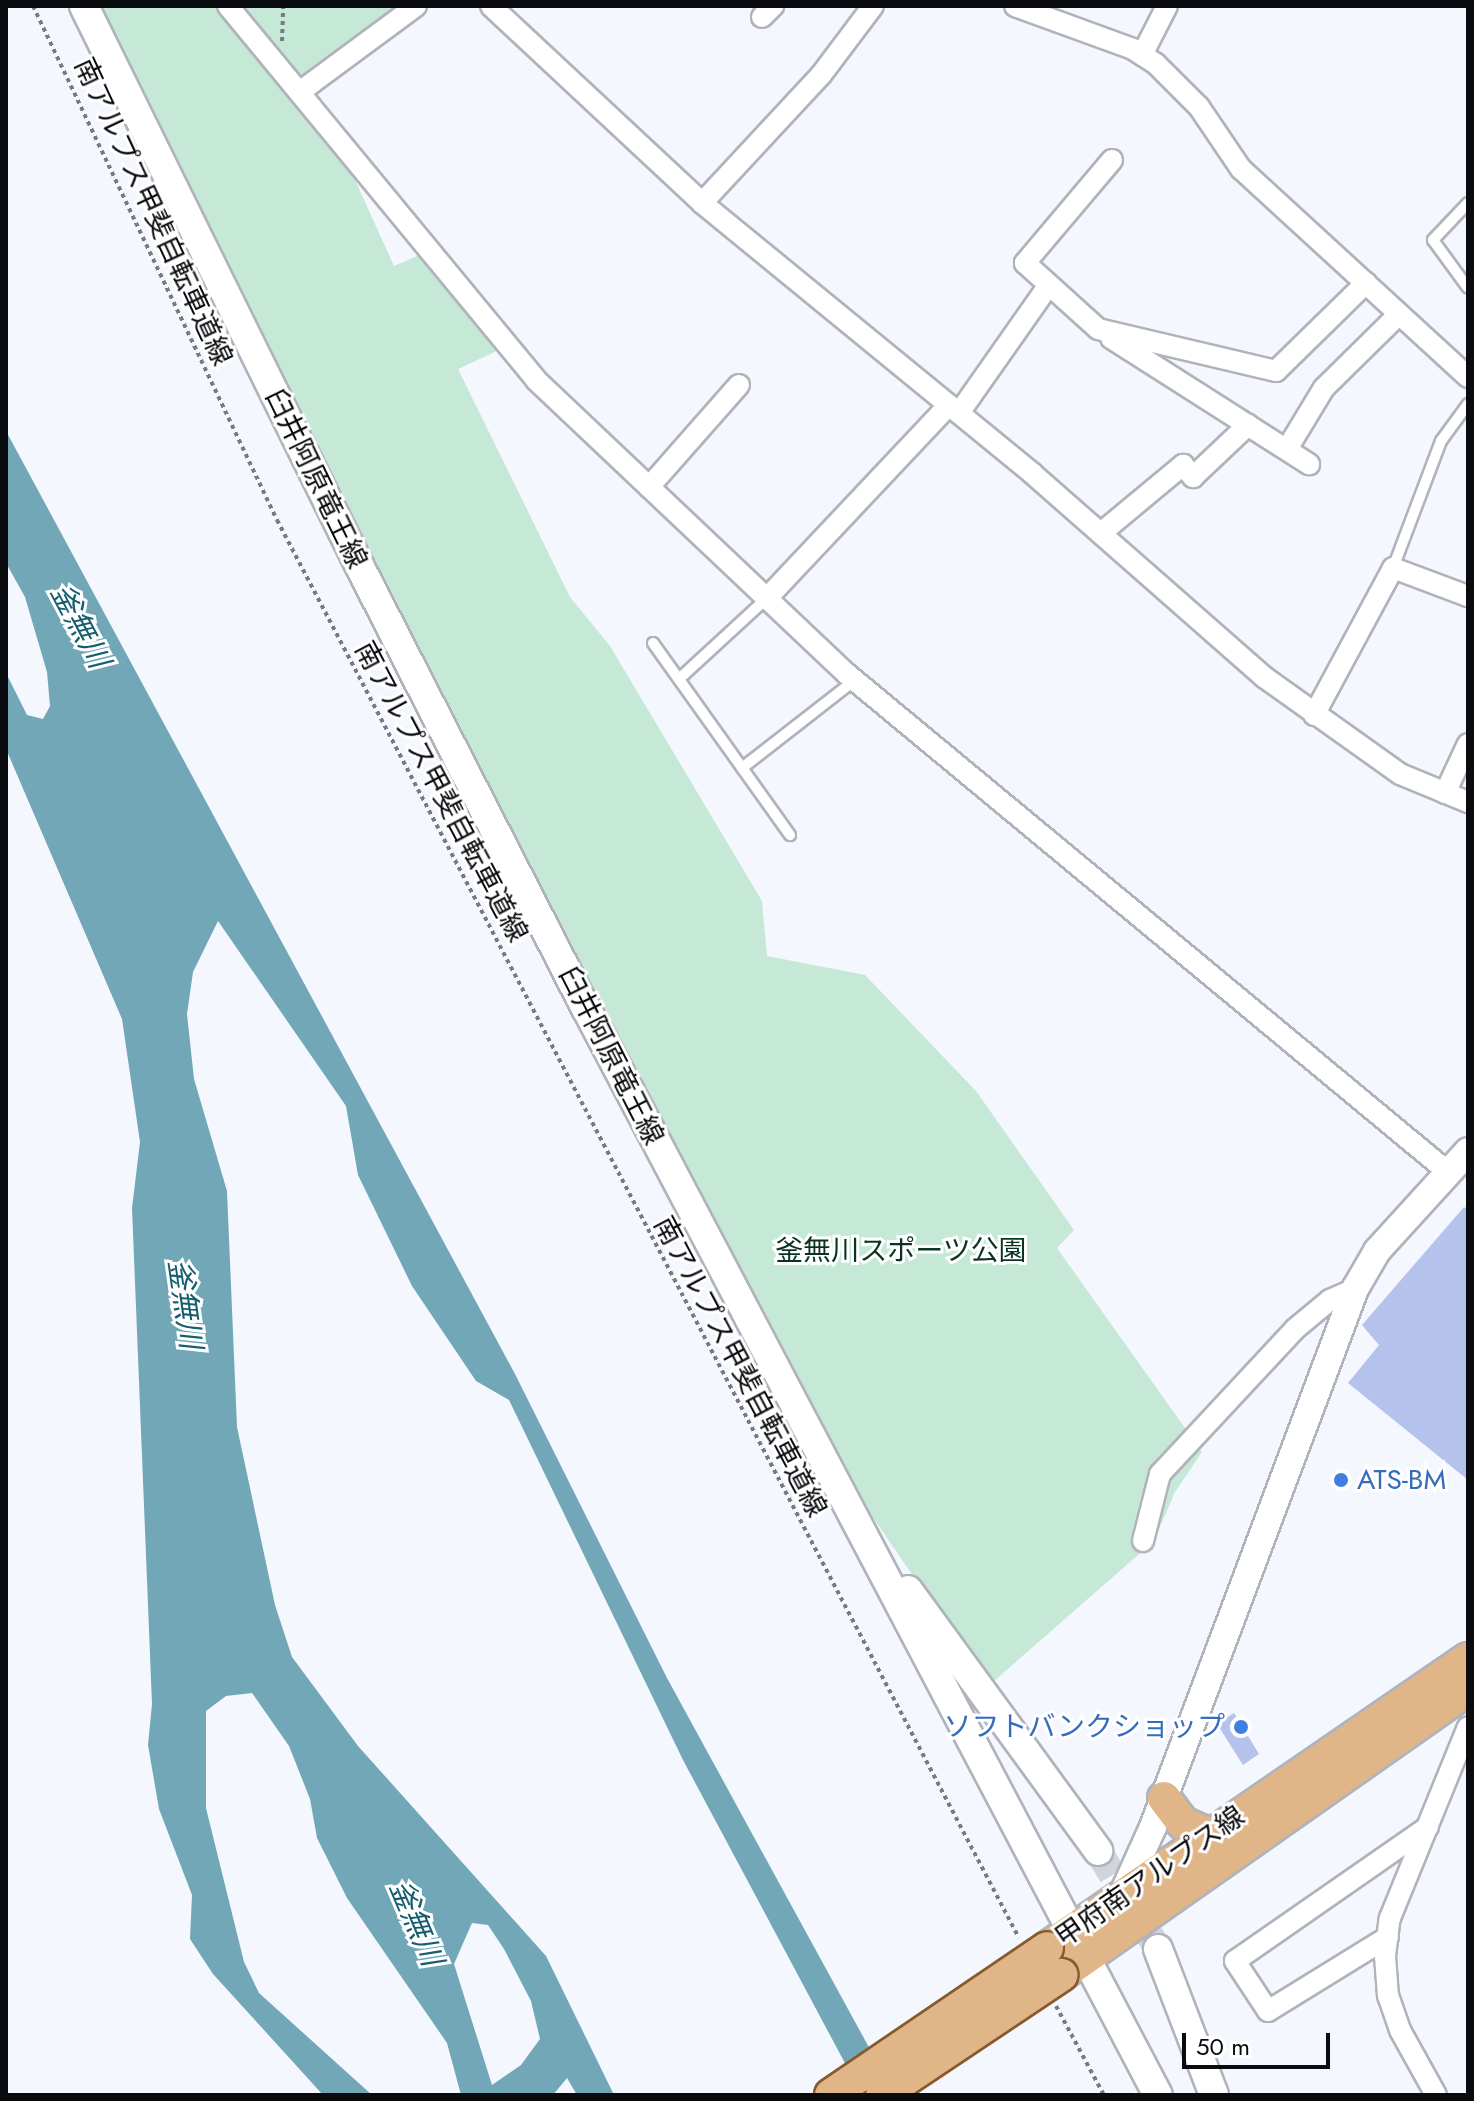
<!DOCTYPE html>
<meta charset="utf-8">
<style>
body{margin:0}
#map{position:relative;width:1474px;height:2101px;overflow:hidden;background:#f4f7fe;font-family:Jost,"Noto Sans JP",sans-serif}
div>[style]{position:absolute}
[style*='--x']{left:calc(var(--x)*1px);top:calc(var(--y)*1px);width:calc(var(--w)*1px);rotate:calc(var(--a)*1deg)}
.green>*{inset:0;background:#c6e8d7}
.water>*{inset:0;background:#71a7b6}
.building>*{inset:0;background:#b5c2eb}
.secondary-tunnel>*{height:28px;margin-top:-14px;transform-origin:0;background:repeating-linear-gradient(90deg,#d1d4da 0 28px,transparent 0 42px)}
.path>*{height:4px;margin-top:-2px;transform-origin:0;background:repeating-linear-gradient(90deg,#787a7f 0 4px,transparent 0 8px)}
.roads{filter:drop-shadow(2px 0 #b1b3bc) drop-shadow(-2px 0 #b1b3bc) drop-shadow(0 2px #b1b3bc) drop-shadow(0 -2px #b1b3bc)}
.service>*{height:10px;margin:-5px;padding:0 5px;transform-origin:5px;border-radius:5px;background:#fff}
.minor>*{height:20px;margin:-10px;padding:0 10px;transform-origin:10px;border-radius:10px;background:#fff}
.tertiary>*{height:26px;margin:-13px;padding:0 13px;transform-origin:13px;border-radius:13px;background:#fff}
.secondary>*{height:28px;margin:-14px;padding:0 14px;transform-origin:14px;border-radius:14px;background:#fff}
.primary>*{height:32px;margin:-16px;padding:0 16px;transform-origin:16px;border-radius:16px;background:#e0b689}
.bridges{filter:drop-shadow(2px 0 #875a2b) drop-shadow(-2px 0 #875a2b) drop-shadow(0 2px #875a2b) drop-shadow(0 -2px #875a2b)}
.primary-bridge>*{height:32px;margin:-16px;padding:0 16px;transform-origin:16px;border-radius:16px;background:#e0b689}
.dots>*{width:22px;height:22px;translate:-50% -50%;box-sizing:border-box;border:4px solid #fff;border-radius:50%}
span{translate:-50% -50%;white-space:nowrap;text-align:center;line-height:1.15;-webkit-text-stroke:6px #fff;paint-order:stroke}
.street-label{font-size:28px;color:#0a0b0e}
.park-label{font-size:28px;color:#0a3323}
.shop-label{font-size:28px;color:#366cbe}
.left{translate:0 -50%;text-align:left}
.right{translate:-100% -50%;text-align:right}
.water-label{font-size:30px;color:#165e6f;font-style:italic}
.frame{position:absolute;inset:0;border:8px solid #0a0b0e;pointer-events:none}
.scale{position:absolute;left:1182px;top:2033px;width:148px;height:36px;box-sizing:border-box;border:4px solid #0a0b0e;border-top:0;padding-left:10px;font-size:24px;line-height:28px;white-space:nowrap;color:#0a0b0e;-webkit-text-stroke:6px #fff;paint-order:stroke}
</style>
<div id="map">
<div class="green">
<div style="clip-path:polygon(95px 6px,395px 6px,292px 90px,342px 151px,394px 266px,422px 254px,499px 350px,458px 369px,570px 597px,610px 646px,762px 901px,767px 956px,865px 975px,976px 1091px,1074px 1230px,1057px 1248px,1202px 1452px,1175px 1492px,1154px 1541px,993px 1682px,941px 1617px,853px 1488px,612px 1034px)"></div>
</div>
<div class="water">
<div style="clip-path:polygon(evenodd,6px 431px,515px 1374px,667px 1678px,895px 2095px,862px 2095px,683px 1760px,509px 1400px,476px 1381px,412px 1286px,358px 1175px,346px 1106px,218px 921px,193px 972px,187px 1014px,194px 1079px,227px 1191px,237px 1427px,275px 1605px,292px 1657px,358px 1746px,546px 1956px,614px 2095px,577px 2095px,567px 2078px,553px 2095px,461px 2095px,447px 2043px,347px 1898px,317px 1838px,310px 1799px,289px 1746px,252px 1693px,226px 1696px,206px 1711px,206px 1808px,244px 1962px,259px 1993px,372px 2095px,323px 2095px,213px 1974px,190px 1939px,192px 1895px,159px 1809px,148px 1745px,152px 1704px,132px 1208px,140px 1142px,122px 1019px,6px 749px,6px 673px,27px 715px,43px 719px,50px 706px,47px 672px,25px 597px,6px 563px,6px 431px,472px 1923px,488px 1925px,504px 1949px,531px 2001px,540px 2039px,521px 2065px,492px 2085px,454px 1964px,472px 1923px)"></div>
</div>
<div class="building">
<div style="clip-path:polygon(1464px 1207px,1468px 1210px,1468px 1480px,1348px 1383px,1379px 1345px,1362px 1325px)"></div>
<div style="clip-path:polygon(1234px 1713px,1259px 1754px,1243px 1765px,1217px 1724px)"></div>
</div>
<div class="secondary-tunnel">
<div style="--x:1098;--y:1851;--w:115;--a:58.5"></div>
</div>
<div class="path">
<div style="--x:33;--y:6;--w:569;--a:64.61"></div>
<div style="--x:277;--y:520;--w:1600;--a:62.38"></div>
<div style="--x:282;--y:41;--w:35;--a:-88"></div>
<div style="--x:1056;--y:2006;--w:101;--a:61.7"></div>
</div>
<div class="roads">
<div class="service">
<div style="--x:1468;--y:203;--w:51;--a:133.4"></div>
<div style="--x:1433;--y:240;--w:59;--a:53.9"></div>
<div style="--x:1393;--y:568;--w:136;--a:-69.3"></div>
<div style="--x:1441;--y:441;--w:46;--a:-53.9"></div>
<div style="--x:653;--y:643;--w:236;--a:54.5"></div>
<div style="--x:679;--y:679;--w:120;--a:-42.6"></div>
<div style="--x:742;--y:768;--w:143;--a:-37.9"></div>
</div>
<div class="minor">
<div style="--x:228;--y:6;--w:484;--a:50.5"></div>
<div style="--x:536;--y:380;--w:428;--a:43.4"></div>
<div style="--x:847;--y:674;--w:781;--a:39.65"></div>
<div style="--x:491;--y:6;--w:289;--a:43"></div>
<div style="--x:702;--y:203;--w:428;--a:39.3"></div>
<div style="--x:1033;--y:474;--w:308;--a:41.3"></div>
<div style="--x:1264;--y:677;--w:167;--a:35.5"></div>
<div style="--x:1400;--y:774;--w:74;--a:22.4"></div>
<div style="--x:1015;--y:6;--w:126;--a:20"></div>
<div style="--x:1133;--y:49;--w:27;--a:33"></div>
<div style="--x:1156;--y:64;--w:61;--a:45"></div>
<div style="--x:1199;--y:107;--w:75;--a:55.9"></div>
<div style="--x:1241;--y:169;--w:308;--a:42.5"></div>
<div style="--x:762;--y:17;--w:16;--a:-45"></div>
<div style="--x:1142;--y:55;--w:55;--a:-63"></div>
<div style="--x:301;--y:91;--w:143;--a:-36.5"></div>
<div style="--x:1112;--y:160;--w:135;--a:130.2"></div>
<div style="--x:1025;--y:263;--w:98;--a:42.1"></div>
<div style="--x:1098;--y:329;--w:183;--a:13.3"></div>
<div style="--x:1276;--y:371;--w:126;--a:-44.4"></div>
<div style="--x:702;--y:203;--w:175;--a:-47.1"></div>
<div style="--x:821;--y:75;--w:86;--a:-53"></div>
<div style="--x:1111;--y:338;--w:235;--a:32.5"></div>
<div style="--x:959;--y:413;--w:156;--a:-54.9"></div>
<div style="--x:1287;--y:449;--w:71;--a:-58.8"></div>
<div style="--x:1324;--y:388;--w:105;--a:-44.6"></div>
<div style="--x:649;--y:487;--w:136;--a:-48.6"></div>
<div style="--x:1101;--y:533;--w:107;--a:-39.7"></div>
<div style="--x:1183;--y:465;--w:16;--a:50"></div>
<div style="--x:1193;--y:477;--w:76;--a:-43.4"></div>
<div style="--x:767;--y:598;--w:265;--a:-46.7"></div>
<div style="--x:1314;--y:715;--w:167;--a:-61.7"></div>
<div style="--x:1393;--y:568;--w:80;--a:20.5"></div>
<div style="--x:1445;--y:793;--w:54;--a:-64.9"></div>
<div style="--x:1143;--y:1541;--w:69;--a:-75.8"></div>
<div style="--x:1160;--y:1474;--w:198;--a:-47"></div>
<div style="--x:1295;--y:1329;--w:45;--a:-39.6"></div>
<div style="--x:1330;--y:1300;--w:27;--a:-24"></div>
<div style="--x:1388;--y:1937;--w:141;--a:148.3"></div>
<div style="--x:1268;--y:2011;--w:60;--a:-123.4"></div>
<div style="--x:1235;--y:1961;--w:235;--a:-34.8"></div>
<div style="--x:1436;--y:2095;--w:74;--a:-119"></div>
<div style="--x:1400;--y:2030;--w:36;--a:-109"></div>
<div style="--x:1388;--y:1996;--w:40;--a:-94.3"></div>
<div style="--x:1385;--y:1956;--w:38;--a:-83"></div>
<div style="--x:1390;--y:1918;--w:206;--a:-67.8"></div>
</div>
<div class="tertiary">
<div style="--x:1120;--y:1900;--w:80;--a:-65.7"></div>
<div style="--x:1153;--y:1827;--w:575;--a:-69.42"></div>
<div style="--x:1355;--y:1289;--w:44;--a:-59.9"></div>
<div style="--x:1377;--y:1251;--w:135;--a:-47.7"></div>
</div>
<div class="secondary">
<div style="--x:84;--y:6;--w:625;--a:63.8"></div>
<div style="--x:360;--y:567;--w:496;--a:62.9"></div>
<div style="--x:586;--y:1008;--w:1228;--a:62.25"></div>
<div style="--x:908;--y:1590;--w:323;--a:53.9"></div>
<div style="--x:1158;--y:1949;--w:156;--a:69"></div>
</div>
<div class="primary">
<div style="--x:1164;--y:1798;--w:31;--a:53"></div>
<div style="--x:1183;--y:1823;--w:30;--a:24"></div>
<div style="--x:1047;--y:1948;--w:511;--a:-34.47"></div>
<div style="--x:1061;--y:1975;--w:497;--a:-35.1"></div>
</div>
</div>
<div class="bridges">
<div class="primary-bridge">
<div style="--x:831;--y:2095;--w:261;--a:-34.2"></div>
<div style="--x:882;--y:2095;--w:216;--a:-33.8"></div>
</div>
</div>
<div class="dots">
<div style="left:1341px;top:1480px;background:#3f7fe0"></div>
<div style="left:1241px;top:1727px;background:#3f7fe0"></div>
</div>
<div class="street-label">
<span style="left:153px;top:212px;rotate:65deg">南アルプス甲斐自転車道線</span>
<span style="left:316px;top:479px;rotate:64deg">臼井阿原竜王線</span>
<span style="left:441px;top:792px;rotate:62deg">南アルプス甲斐自転車道線</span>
<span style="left:611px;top:1056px;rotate:63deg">臼井阿原竜王線</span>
<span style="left:740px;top:1367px;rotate:62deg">南アルプス甲斐自転車道線</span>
<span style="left:1150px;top:1877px;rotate:-35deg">甲府南アルプス線</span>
</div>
<div class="park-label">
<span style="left:901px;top:1251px">釜無川スポーツ公園</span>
</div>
<div class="shop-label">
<span class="left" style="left:1357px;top:1480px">ATS-BM</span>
<span class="right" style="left:1225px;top:1727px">ソフトバンクショップ</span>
</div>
<div class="water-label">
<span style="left:80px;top:626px;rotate:62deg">釜無川</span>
<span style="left:185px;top:1304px;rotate:82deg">釜無川</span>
<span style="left:416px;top:1923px;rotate:67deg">釜無川</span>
</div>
<div class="frame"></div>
<div class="scale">50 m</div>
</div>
